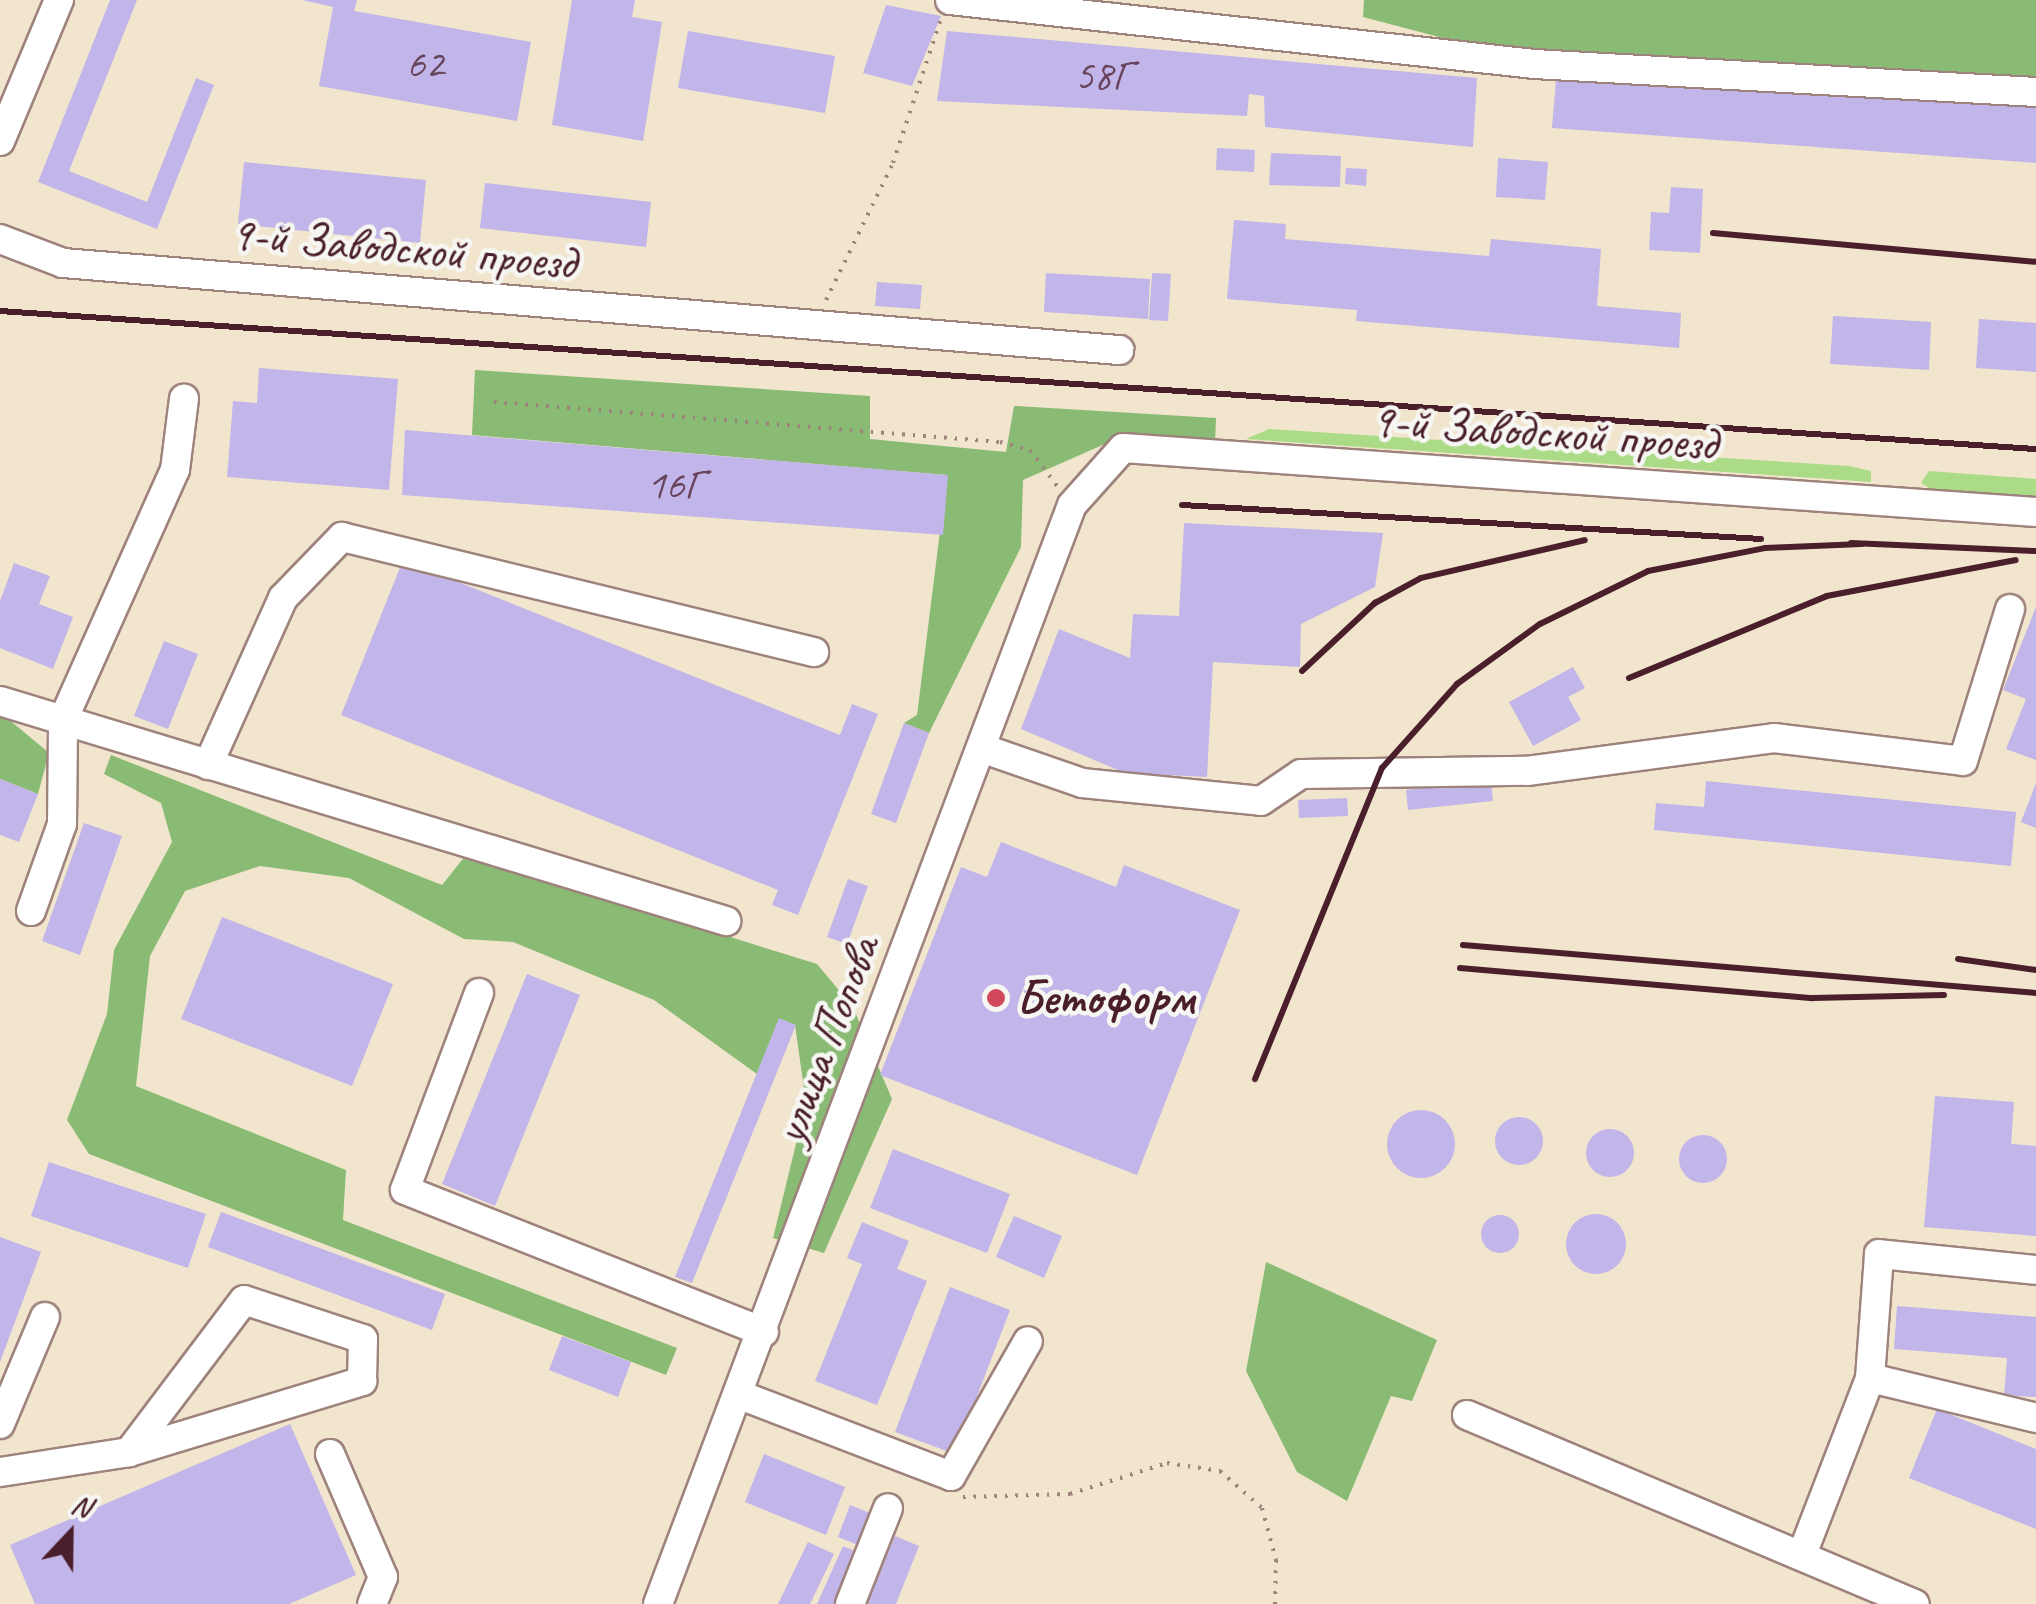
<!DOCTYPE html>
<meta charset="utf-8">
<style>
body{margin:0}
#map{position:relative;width:2036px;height:1604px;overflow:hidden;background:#f2e5ce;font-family:Caveat,sans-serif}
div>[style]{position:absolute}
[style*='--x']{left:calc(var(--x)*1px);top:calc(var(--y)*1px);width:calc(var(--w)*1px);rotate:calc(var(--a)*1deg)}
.green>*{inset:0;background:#acdb88}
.forest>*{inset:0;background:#89bb74}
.building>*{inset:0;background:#c1b5e9}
.round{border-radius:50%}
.path>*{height:4px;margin-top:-2px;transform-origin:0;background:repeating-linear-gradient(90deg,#9e827c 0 2.5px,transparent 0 10.5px)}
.roads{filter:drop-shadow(2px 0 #9e827c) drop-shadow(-2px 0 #9e827c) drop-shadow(0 2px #9e827c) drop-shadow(0 -2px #9e827c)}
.minor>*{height:28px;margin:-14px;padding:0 14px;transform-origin:14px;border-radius:14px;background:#fff}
.rail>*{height:6px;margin:-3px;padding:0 3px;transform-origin:3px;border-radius:3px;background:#4a1f2b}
.dots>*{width:28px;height:28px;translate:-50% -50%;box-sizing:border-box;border:5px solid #f6f6f2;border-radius:50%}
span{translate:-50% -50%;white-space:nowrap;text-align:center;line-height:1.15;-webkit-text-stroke:9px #f6f6f2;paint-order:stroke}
.number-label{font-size:42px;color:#68445a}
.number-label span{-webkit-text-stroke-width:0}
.street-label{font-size:48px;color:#4a1f2b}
.poi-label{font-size:48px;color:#4a1f2b;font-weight:700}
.left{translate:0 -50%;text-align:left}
.north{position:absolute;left:20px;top:1484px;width:100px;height:100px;-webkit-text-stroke:8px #f6f6f2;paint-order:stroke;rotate:22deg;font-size:28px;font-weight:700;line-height:40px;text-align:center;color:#4a1f2b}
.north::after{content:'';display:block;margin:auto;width:35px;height:45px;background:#4a1f2b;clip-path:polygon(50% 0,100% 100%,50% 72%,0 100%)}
</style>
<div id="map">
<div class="green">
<div style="clip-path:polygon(1269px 429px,1849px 466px,1871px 471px,1871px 482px,1246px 439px)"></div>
<div style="clip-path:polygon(1929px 471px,2036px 479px,2036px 496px,1931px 489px,1921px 483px)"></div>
</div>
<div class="forest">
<div style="clip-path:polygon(1364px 0,2036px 0,2036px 100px,1557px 68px,1363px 17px)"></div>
<div style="clip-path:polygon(475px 370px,870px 396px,870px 439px,1006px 452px,1014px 406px,1216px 418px,1215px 445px,1123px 436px,1023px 480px,1021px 547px,929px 733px,904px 723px,917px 715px,947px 475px,472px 435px)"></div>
<div style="clip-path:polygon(0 712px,49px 753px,38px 794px,0 779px)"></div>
<div style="clip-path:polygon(111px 755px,442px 885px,466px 855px,817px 964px,853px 1007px,892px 1099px,824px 1253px,773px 1238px,806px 1103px,795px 1025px,779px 1019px,757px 1074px,654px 1000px,513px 942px,464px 939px,349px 878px,260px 866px,185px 891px,150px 956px,136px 1086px,346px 1170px,343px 1220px,677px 1348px,666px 1375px,89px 1154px,67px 1120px,107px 1014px,114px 950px,172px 842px,161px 803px,104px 774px)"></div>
<div style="clip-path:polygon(1266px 1262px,1437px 1340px,1412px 1401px,1391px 1396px,1347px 1501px,1297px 1472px,1246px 1371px)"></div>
</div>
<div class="building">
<div style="clip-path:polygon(110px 0,137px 0,69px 171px,147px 202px,196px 78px,214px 85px,157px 229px,38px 182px)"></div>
<div style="clip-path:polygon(302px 0,357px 0,354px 11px,531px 42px,517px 121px,319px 86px,333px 7px)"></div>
<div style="clip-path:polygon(572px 0,635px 0,632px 17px,662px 22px,643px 141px,552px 125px)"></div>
<div style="clip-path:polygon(886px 5px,941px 16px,912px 86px,863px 73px)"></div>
<div style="clip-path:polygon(688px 31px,835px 56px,825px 113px,678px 88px)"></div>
<div style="clip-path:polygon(947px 31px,1477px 78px,1473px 147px,1265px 127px,1264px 96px,1249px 94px,1247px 116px,937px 101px)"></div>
<div style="clip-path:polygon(1557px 68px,2036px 102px,2036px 163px,1552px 128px)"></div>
<div style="clip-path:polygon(1217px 148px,1255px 150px,1254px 172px,1216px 170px)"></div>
<div style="clip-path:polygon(1271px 153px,1341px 156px,1340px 187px,1269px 185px)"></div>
<div style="clip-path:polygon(1498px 158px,1548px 162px,1545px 200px,1496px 197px)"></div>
<div style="clip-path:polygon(244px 162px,426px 180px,420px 243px,238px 224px)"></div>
<div style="clip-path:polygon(1346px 168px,1367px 169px,1366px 186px,1345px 184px)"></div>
<div style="clip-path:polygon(485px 183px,651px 202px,646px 247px,480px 228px)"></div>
<div style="clip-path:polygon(1671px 187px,1703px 189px,1700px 253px,1649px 250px,1651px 212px,1669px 213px)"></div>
<div style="clip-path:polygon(1234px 220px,1286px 224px,1285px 239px,1489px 256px,1491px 239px,1601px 249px,1597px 306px,1681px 313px,1679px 348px,1356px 321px,1357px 310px,1227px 299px)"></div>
<div style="clip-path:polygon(1046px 273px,1150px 279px,1148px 319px,1044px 312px)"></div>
<div style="clip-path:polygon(1152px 273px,1171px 274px,1168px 321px,1149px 320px)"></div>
<div style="clip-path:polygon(877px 282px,922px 285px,920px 309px,875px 306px)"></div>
<div style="clip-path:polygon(1833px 316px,1931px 322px,1929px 370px,1830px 364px)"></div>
<div style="clip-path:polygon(1979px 319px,2036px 323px,2036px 372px,1976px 368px)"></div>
<div style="clip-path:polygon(259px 368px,398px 379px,389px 490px,227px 477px,233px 401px,257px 403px)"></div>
<div style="clip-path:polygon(405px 430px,948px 475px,943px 535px,402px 495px)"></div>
<div style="clip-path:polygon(1184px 523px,1383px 533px,1375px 587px,1301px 624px,1300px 667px,1213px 662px,1207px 777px,1125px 773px,1021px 729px,1059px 629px,1130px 658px,1133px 614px,1179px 616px)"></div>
<div style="clip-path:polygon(403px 560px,840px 735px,852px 704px,878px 714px,798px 915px,772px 905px,778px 890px,341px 715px)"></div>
<div style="clip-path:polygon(14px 563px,50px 576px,39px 604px,73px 617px,53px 669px,0 648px,0 601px)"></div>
<div style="clip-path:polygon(2036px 607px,2036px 760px,2006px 749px,2026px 699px,2003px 690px)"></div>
<div style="clip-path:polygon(164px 641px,198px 654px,168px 729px,134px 716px)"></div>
<div style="clip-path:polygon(1573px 667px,1585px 688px,1568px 697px,1581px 720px,1533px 746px,1509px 702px)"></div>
<div style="clip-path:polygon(904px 723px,929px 733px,896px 823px,871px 814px)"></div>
<div style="clip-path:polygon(0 779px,38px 794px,19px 842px,0 835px)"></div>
<div style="clip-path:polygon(1491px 780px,1493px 801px,1408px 810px,1406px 790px)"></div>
<div style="clip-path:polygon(1706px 781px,2016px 812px,2011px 866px,1654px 830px,1656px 803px,1704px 807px)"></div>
<div style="clip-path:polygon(2036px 783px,2036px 828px,2021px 822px)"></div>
<div style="clip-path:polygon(1347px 798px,1348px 816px,1299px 818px,1298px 800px)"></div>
<div style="clip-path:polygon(84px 823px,122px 836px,80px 955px,42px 941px)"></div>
<div style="clip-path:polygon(1001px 842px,1116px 887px,1124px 865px,1240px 910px,1137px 1175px,880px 1075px,961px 867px,987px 877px)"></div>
<div style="clip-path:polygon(848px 879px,868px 886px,847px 944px,827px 937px)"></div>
<div style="clip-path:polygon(222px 917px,393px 984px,352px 1086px,181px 1019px)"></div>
<div style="clip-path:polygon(527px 974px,580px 995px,495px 1206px,442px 1184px)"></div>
<div style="clip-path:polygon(779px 1018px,796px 1025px,692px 1283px,675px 1277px)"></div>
<div style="clip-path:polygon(1935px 1096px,2014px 1102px,2011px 1144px,2036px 1146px,2036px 1236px,1924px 1227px)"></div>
<div class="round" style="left:1387px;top:1110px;width:68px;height:68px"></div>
<div class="round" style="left:1495px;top:1117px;width:48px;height:48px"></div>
<div class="round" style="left:1586px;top:1129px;width:48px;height:48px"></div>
<div class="round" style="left:1679px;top:1135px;width:48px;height:48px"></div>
<div style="clip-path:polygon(893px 1149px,1010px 1194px,987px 1253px,870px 1208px)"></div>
<div style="clip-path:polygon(49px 1162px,206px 1214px,188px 1268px,31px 1216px)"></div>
<div style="clip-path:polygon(221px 1212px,445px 1294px,432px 1330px,208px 1247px)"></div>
<div class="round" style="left:1566px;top:1214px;width:60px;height:60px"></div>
<div class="round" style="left:1481px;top:1215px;width:38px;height:38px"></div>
<div style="clip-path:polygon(1014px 1216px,1062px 1236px,1044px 1278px,996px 1257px)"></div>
<div style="clip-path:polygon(862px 1222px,909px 1241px,897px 1269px,927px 1281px,877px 1405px,815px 1381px,862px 1264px,847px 1258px)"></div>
<div style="clip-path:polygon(0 1237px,41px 1252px,0 1362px)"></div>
<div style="clip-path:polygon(950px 1287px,1010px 1310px,955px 1454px,895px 1432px)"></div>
<div style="clip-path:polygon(1897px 1306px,2036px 1317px,2036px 1397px,2004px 1395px,2007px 1358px,1894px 1349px)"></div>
<div style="clip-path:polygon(562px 1336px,631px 1362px,618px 1397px,549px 1370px)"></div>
<div style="clip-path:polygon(1937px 1409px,2036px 1449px,2036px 1529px,1909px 1478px)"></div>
<div style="clip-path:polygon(290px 1424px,356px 1575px,289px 1604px,35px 1604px,10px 1545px)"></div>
<div style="clip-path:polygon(764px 1454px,845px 1487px,826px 1535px,745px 1502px)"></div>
<div style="clip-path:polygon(850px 1505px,875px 1515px,863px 1547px,838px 1537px)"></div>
<div style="clip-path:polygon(895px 1536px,919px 1546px,896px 1604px,867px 1604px)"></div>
<div style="clip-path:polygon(808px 1542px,834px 1554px,810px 1604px,778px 1604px)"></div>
<div style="clip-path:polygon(843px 1546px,860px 1553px,838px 1604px,817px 1604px)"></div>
</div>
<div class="path">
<div style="--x:826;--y:300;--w:153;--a:-63.9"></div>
<div style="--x:893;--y:163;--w:152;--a:-71.6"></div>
<div style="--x:494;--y:402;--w:508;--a:4.52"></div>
<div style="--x:1000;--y:442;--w:31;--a:15"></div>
<div style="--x:1030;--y:450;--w:46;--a:52.9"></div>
<div style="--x:963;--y:1497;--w:107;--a:-1.6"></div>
<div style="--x:1070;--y:1494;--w:102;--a:-17.7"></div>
<div style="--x:1167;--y:1463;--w:54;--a:8.6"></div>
<div style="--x:1220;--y:1471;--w:56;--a:41.4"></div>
<div style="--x:1262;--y:1508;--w:54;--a:74.9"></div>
<div style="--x:1276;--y:1560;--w:44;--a:91.3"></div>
</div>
<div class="roads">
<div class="minor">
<div style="--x:950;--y:0;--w:587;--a:6.25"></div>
<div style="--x:1534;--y:64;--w:503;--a:3.19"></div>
<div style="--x:0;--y:141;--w:153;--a:-67.3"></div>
<div style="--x:0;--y:239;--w:67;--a:20.9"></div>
<div style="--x:63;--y:263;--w:1060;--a:4.71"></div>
<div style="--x:0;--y:701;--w:759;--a:16.86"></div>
<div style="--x:984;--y:749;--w:104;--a:19.1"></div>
<div style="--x:1082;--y:783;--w:180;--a:5.7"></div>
<div style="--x:1261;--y:801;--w:48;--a:-34"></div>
<div style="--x:1301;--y:774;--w:226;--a:-0.8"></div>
<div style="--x:1527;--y:771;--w:249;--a:-7.6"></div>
<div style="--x:1774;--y:738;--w:190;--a:6.9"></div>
<div style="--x:1963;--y:761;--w:159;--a:-72.8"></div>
<div style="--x:208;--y:765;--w:183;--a:-65.8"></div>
<div style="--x:283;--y:598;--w:85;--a:-46"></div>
<div style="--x:342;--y:537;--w:486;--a:13.7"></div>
<div style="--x:31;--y:911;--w:92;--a:-70.4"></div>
<div style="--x:62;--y:824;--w:104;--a:-89.4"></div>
<div style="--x:63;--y:720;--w:274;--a:-65.9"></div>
<div style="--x:175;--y:470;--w:72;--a:-82.8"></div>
<div style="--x:479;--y:993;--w:210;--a:110.6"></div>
<div style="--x:405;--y:1190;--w:386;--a:21.6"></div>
<div style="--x:1870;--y:1378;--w:171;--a:13.5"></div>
<div style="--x:740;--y:1395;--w:226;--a:21"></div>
<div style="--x:951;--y:1476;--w:155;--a:-60.3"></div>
<div style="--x:1467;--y:1415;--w:486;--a:22.9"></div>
<div style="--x:0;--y:1424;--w:116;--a:-67.2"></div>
<div style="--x:330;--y:1454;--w:134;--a:66.7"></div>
<div style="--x:383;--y:1577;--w:29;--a:112"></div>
<div style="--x:0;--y:1472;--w:131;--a:-8.8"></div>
<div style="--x:129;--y:1452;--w:244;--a:-16.9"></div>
<div style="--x:362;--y:1381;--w:42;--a:-88.6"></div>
<div style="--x:363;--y:1339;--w:125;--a:-161.9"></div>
<div style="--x:244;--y:1300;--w:191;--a:127.1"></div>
<div style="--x:1803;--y:1552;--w:186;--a:-68.9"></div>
<div style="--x:1870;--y:1378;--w:124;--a:-85.8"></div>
<div style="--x:1879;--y:1254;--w:158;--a:5.8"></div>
<div style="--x:658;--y:1604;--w:1174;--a:-69.36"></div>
<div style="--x:1072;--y:505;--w:76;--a:-48.2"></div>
<div style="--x:1123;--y:448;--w:915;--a:4.01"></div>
<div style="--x:850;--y:1604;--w:103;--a:-68.4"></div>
</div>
</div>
<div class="rail">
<div style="--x:1713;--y:233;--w:324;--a:5.1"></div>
<div style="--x:0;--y:311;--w:2041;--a:3.88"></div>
<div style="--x:1182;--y:505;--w:580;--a:3.36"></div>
<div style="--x:1851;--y:543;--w:185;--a:2.5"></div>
<div style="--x:1302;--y:671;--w:100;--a:-43"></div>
<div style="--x:1375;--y:603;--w:52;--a:-28.5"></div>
<div style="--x:1421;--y:578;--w:168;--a:-13"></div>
<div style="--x:1629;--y:678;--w:214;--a:-22.5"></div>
<div style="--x:1827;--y:596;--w:192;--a:-10.8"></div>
<div style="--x:1463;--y:945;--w:575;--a:4.79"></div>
<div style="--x:1958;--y:959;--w:79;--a:8"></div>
<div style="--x:1460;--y:968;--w:354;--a:4.9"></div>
<div style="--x:1813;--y:998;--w:131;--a:-1.3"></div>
<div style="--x:1255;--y:1079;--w:336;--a:-67.8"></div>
<div style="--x:1382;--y:768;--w:113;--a:-48.2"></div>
<div style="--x:1457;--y:684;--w:102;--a:-35.9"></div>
<div style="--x:1540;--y:624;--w:120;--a:-26.1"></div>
<div style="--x:1648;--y:571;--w:119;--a:-11.1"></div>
<div style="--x:1765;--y:548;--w:97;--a:-2.4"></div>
</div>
<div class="dots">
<div style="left:996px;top:998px;background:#d1495b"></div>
</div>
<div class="number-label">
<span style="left:425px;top:64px">62</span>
<span style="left:1103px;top:76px">58Г</span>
<span style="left:675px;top:485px">16Г</span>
</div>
<div class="street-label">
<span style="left:403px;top:248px;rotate:5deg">9-й Заводской проезд</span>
<span style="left:1544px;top:432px;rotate:4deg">9-й Заводской проезд</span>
<span style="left:826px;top:1040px;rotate:-69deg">улица Попова</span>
</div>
<div class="poi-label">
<span class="left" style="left:1016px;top:998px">Бетоформ</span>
</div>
<div class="north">N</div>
</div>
